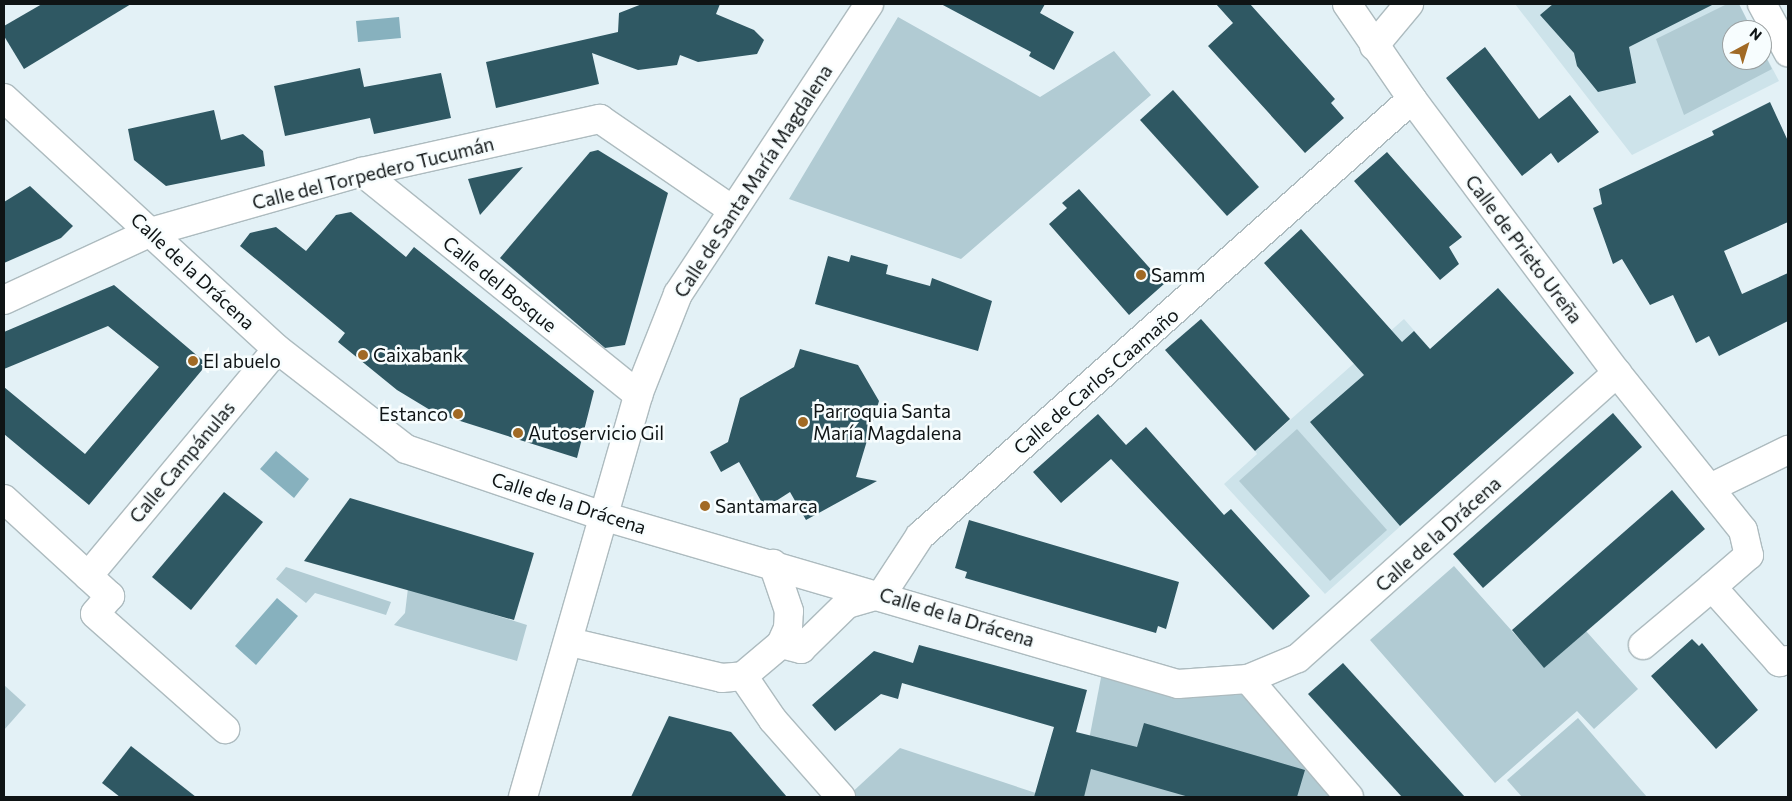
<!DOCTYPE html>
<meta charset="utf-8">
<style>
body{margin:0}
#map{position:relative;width:1792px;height:801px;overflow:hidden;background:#e3f1f6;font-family:Commissioner,sans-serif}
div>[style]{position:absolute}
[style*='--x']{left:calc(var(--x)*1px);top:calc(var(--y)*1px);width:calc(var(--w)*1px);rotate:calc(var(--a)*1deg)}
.built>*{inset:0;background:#cde3ea}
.green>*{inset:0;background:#b1cbd3}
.forest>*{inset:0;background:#87b1be}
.building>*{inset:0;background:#2f5863}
.roads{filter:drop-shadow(1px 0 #adbbbf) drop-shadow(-1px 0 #adbbbf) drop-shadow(0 1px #adbbbf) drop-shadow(0 -1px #adbbbf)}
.street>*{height:28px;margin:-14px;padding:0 14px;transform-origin:14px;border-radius:14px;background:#fff}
.dots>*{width:14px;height:14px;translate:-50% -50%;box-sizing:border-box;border:2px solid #f7fdfe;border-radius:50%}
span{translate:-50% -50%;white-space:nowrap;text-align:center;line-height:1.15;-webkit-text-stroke:5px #f7fdfe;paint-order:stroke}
.street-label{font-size:19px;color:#0f1415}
.poi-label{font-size:19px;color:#0f1415}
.left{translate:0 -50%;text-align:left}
.right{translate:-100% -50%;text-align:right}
.frame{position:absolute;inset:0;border:5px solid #0f1415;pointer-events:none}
.north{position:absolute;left:1722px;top:20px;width:50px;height:50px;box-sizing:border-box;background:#f7fdfe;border:1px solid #9aa0a1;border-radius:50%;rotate:39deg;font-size:14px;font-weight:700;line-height:20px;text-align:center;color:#0f1415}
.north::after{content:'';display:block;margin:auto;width:18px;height:22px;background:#a16a25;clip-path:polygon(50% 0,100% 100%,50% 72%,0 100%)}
</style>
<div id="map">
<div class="built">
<div style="clip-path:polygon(1515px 4px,1739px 4px,1752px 30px,1732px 30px,1732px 60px,1762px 60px,1762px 49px,1779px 81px,1632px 155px)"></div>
<div style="clip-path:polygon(1404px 319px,1504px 433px,1325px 594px,1224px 484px,1257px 454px,1255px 451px)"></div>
</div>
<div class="green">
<div style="clip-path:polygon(1727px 4px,1739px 4px,1752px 30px,1732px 30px,1732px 60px,1762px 60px,1762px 49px,1772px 69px,1684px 115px,1656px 39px)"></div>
<div style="clip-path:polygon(898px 17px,1040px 97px,1114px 51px,1151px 95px,961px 259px,789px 199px)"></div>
<div style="clip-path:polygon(1297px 429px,1387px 530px,1330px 581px,1239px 481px)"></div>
<div style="clip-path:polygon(1454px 566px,1544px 667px,1586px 631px,1638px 689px,1594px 729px,1577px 711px,1495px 783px,1370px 640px)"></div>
<div style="clip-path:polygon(286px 567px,391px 602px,386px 615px,315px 593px,306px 603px,276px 579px)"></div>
<div style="clip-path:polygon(408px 588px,527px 625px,517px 661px,394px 625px,405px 613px)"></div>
<div style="clip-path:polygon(1104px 662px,1248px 679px,1350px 797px,1078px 797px)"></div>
<div style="clip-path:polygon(4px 685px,26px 705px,4px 730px)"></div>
<div style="clip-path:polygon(1578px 718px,1647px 797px,1522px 797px,1507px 780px)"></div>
<div style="clip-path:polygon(900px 748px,1048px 797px,847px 797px)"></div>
</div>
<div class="forest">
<div style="clip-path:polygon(399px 17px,401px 38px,358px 42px,356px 21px)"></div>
<div style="clip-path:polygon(276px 451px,309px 479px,294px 498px,260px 469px)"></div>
<div style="clip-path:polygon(277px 598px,298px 616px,256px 665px,235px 646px)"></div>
</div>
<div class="building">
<div style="clip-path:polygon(42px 4px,131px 4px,24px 69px,4px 36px,4px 26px)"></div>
<div style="clip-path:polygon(642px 4px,720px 4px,716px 14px,754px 30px,764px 40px,757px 54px,698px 62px,680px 55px,677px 65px,638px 70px,592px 53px,599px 84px,496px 108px,486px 62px,618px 32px,619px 13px)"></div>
<div style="clip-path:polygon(941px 4px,1045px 4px,1040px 13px,1074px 32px,1054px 70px,1029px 56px,1031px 52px)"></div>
<div style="clip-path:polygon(1216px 4px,1250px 4px,1335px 99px,1331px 103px,1344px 118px,1305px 153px,1208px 46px,1233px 23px)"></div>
<div style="clip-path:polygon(1553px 4px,1714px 4px,1629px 47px,1636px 83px,1598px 92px,1577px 66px,1574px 53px,1540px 15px)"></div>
<div style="clip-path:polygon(1485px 47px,1539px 119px,1570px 95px,1599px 132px,1558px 163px,1551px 153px,1522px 176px,1446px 78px)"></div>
<div style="clip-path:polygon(360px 68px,364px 87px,441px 73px,451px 118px,374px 134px,370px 118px,285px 136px,274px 86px)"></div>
<div style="clip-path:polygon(1173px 90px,1259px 187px,1227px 216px,1140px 120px)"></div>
<div style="clip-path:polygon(1770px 102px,1788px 141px,1788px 222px,1724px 251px,1742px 294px,1788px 273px,1788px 321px,1719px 356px,1709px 336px,1696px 343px,1673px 295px,1650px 305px,1622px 259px,1613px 264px,1593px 208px,1602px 204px,1599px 189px,1714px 135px,1712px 131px)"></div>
<div style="clip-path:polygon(214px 110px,221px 140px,243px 134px,263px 151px,265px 166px,166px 186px,134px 160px,128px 129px)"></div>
<div style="clip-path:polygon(598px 150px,668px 193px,625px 345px,605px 348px,500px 258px,590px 152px)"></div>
<div style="clip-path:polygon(1387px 152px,1462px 237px,1449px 247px,1459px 264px,1440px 280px,1354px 181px)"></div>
<div style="clip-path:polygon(523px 167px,480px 215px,468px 179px)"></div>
<div style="clip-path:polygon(30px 186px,73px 226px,61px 238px,4px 263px,4px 202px)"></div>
<div style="clip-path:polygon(1079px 189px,1164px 284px,1129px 315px,1049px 224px,1067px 208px,1062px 203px)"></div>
<div style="clip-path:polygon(351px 212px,406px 257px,414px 247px,594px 391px,577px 458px,435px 413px,397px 390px,338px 342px,345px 333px,240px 246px,250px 233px,276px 227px,306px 251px,336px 215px)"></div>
<div style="clip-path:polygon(1301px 229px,1402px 342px,1414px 331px,1430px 349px,1498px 288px,1574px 373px,1400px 526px,1310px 422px,1364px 375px,1264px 263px)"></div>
<div style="clip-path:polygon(851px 255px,888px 265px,886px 274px,930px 286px,932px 278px,992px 301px,978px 351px,815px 304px,828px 256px,849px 262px)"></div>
<div style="clip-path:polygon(114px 285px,207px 364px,89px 505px,4px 434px,4px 387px,85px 454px,159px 367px,108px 326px,4px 369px,4px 332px)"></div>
<div style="clip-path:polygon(1201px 319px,1290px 419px,1255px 451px,1165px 350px)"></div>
<div style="clip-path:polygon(800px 349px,858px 365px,879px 401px,856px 477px,877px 481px,806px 520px,790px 492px,765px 508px,739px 462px,721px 472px,710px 452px,728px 442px,740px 398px,794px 367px)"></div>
<div style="clip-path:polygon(1613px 413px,1642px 447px,1483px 588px,1453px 554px)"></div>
<div style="clip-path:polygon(1098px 414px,1126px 445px,1146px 427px,1224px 515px,1231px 509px,1310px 596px,1273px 630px,1111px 459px,1061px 503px,1033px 472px)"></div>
<div style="clip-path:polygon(1672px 490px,1705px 529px,1544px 668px,1512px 630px)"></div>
<div style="clip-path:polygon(224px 492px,263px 522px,191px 610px,152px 577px)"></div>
<div style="clip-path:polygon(350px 498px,534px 553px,514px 620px,304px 561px)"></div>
<div style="clip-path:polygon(969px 520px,1179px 582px,1166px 629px,1158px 626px,1156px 633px,965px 578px,967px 572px,955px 568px)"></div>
<div style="clip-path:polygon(1692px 639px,1699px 646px,1702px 643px,1758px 710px,1716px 749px,1651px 676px)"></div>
<div style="clip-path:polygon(919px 645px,1087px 690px,1076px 732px,1137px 747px,1144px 723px,1305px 770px,1297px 797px,1189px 797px,1091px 769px,1084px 797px,1034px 797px,1054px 727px,902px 683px,898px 699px,881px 694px,835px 731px,812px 705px,874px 651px,913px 663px)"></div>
<div style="clip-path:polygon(1343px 663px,1465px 797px,1402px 797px,1308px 694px)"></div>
<div style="clip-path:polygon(669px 716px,731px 732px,787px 797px,631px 797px)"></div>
<div style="clip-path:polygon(131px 746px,196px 797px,120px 797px,102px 783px)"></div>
</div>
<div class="roads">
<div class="street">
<div style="--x:1347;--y:4;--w:115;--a:55.6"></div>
<div style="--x:1412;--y:99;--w:342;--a:53.2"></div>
<div style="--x:1617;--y:373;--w:201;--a:51.3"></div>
<div style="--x:1743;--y:530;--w:26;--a:77"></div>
<div style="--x:1749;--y:555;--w:49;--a:139.1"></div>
<div style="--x:1712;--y:587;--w:101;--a:48.2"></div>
<div style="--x:1779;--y:662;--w:9;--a:-13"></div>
<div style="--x:1762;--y:4;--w:55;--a:61.6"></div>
<div style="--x:1374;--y:46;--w:55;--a:-50.2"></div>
<div style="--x:4;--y:98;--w:371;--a:42.6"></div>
<div style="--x:277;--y:349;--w:163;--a:37.8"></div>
<div style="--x:406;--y:449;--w:211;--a:18.8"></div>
<div style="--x:606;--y:517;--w:596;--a:16.28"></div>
<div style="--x:1178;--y:684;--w:70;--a:-4.1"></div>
<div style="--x:1248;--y:679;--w:54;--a:-22.8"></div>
<div style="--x:1298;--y:658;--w:428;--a:-41.8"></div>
<div style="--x:362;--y:172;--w:355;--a:38.9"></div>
<div style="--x:4;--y:300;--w:162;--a:-24.8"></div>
<div style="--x:151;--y:232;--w:219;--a:-15.9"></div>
<div style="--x:362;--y:172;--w:244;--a:-12.6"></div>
<div style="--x:600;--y:119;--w:159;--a:34.5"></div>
<div style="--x:1710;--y:488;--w:87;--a:-26"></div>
<div style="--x:4;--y:499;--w:144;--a:42.5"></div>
<div style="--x:110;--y:596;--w:23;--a:130"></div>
<div style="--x:95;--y:614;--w:174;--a:41.5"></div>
<div style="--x:88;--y:576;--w:295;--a:-50.2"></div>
<div style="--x:882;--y:594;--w:69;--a:-56.8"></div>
<div style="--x:920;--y:536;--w:658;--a:-41.61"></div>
<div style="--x:570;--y:642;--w:156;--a:13.3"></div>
<div style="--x:722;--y:678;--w:21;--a:-5"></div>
<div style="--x:743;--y:676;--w:50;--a:-40.1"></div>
<div style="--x:781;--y:644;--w:17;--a:-66"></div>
<div style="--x:788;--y:628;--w:17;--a:-87"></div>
<div style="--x:789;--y:611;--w:50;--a:-108.8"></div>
<div style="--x:781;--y:644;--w:21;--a:14"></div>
<div style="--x:801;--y:649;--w:64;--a:-44.4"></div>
<div style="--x:847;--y:604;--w:36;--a:-16"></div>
<div style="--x:1643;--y:645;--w:90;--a:-40"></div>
<div style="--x:743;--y:676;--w:53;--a:55.7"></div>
<div style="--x:773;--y:720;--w:103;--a:48.6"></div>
<div style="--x:1248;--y:679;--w:155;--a:49.4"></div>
<div style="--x:523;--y:797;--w:418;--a:-74"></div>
<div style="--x:638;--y:395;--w:109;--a:-68.4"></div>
<div style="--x:678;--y:294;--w:347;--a:-56.6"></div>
</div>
</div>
<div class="dots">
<div style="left:1141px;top:275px;background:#a16a25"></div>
<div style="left:363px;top:355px;background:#a16a25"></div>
<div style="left:193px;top:361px;background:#a16a25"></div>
<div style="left:458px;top:414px;background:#a16a25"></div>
<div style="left:803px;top:422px;background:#a16a25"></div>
<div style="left:518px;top:433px;background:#a16a25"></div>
<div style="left:705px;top:506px;background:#a16a25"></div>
</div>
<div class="street-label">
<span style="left:373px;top:173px;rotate:-14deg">Calle del Torpedero Tucumán</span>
<span style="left:753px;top:181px;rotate:-57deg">Calle de Santa María Magdalena</span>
<span style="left:1524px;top:249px;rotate:53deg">Calle de Prieto Ureña</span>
<span style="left:193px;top:271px;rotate:43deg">Calle de la Drácena</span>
<span style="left:500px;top:284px;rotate:39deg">Calle del Bosque</span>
<span style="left:1096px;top:381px;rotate:-41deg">Calle de Carlos Caamaño</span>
<span style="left:182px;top:462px;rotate:-50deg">Calle Campánulas</span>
<span style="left:569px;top:503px;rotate:18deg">Calle de la Drácena</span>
<span style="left:1438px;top:534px;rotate:-42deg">Calle de la Drácena</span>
<span style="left:957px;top:617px;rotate:17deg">Calle de la Drácena</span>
</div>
<div class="poi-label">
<span class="left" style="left:1151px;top:275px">Samm</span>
<span class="left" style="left:373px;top:355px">Caixabank</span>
<span class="left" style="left:203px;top:361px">El abuelo</span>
<span class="left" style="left:813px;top:422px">Parroquia Santa<br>María Magdalena</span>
<span class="right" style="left:448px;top:414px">Estanco</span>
<span class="left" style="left:528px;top:433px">Autoservicio Gil</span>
<span class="left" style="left:715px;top:506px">Santamarca</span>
</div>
<div class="frame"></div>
<div class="north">N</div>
</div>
